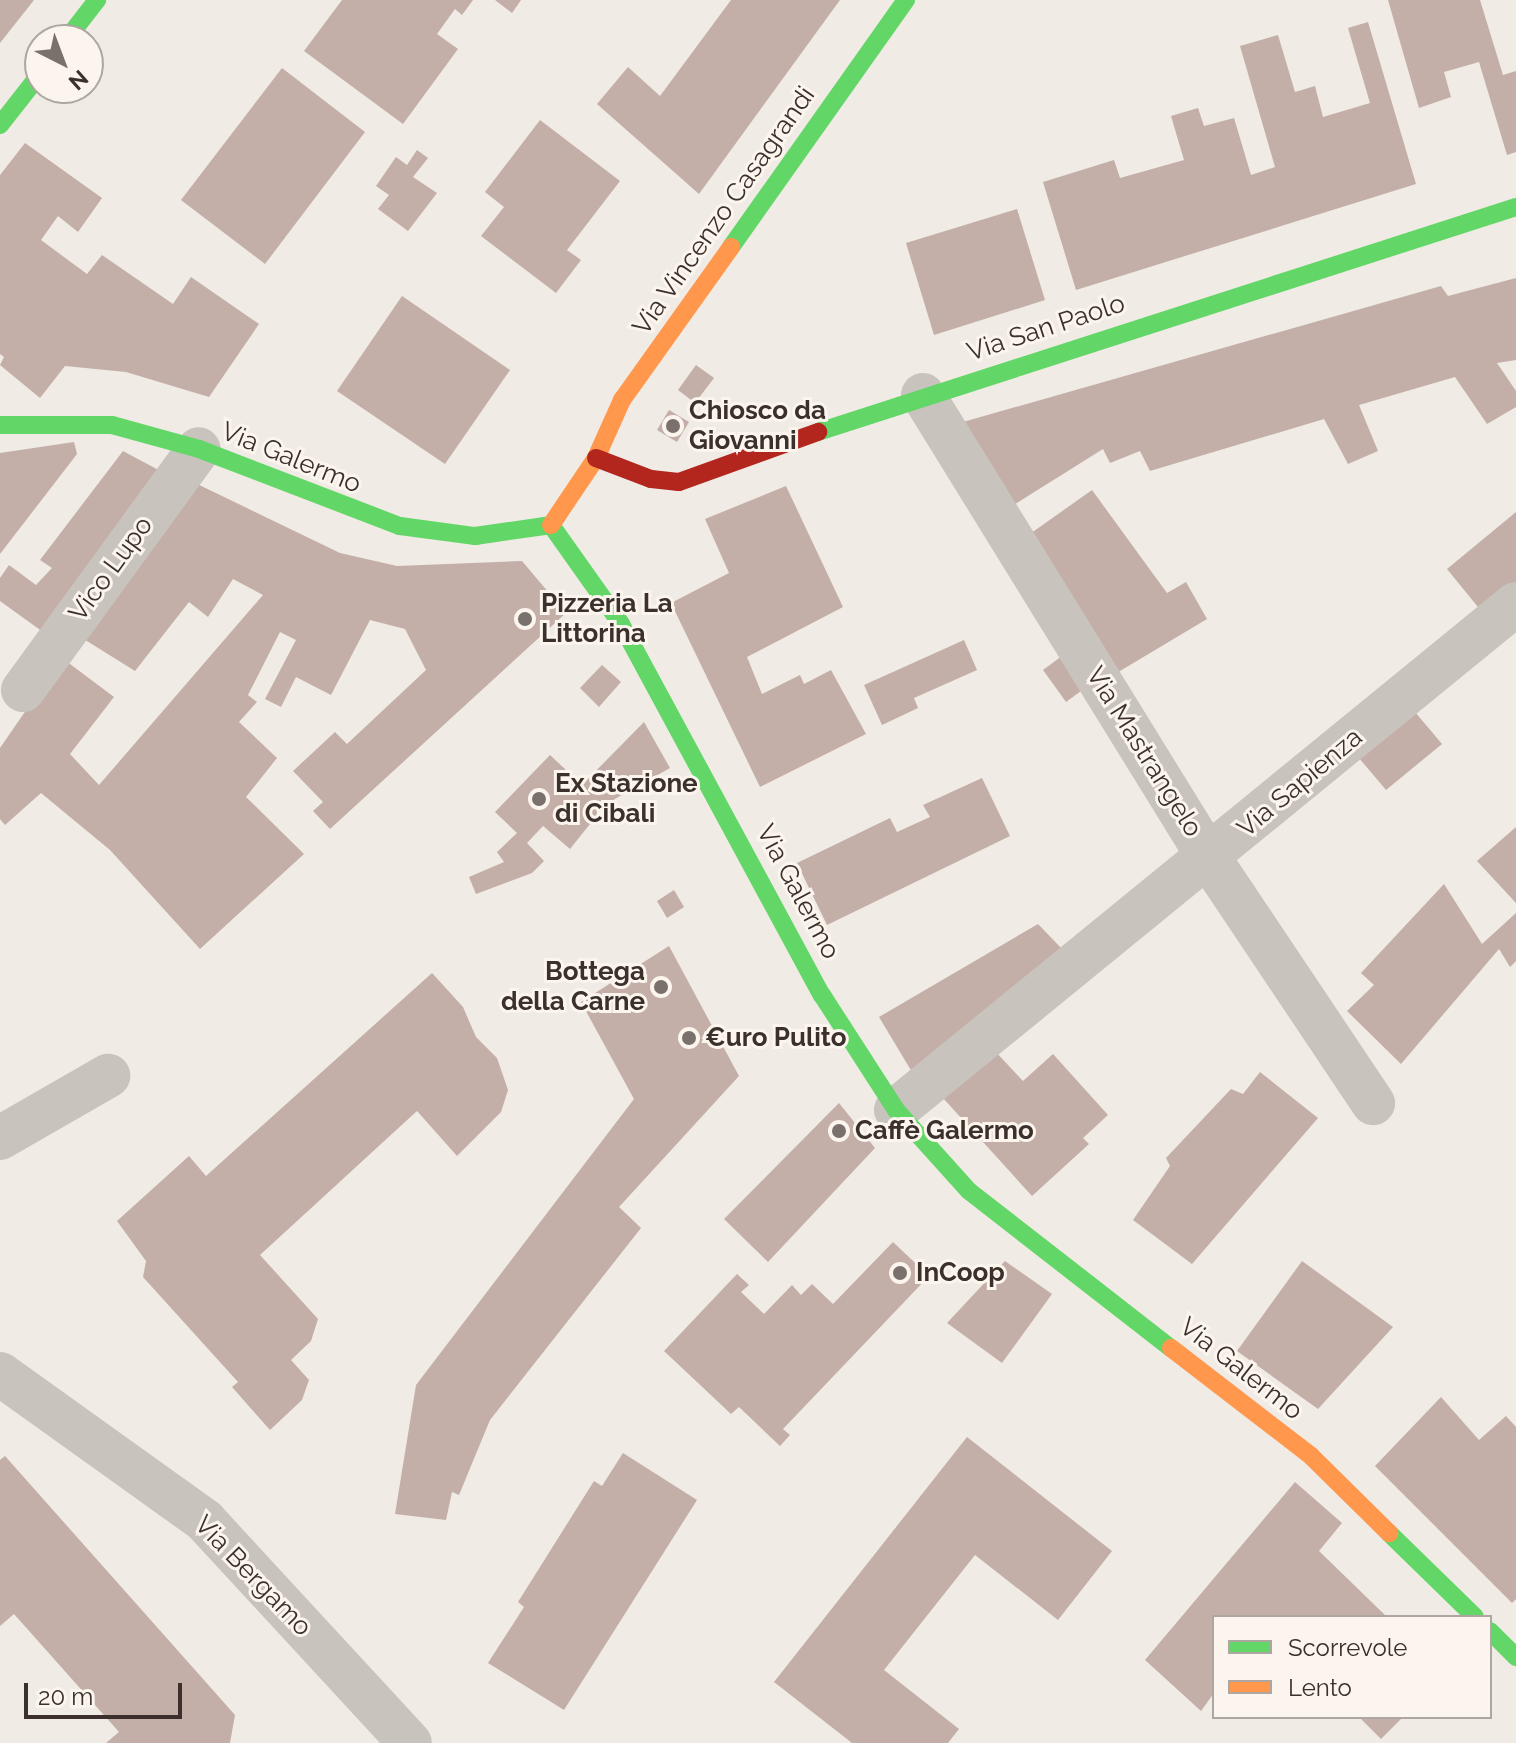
<!DOCTYPE html>
<meta charset="utf-8">
<style>
body{margin:0}
#map{position:relative;width:1516px;height:1743px;overflow:hidden;background:#f0ebe5;font-family:Raleway,sans-serif}
div>[style]{position:absolute}
[style*='--x']{left:calc(var(--x)*1px);top:calc(var(--y)*1px);width:calc(var(--w)*1px);rotate:calc(var(--a)*1deg)}
.building>*{inset:0;background:#c3afa7}
.street>*{height:44px;margin:-22px;padding:0 22px;transform-origin:22px;border-radius:22px;background:#c9c3be}
.fast>*{height:18px;margin:-9px;padding:0 9px;transform-origin:9px;border-radius:9px;background:#63d668}
.slow>*{height:18px;margin:-9px;padding:0 9px;transform-origin:9px;border-radius:9px;background:#ff974d}
.jam>*{height:18px;margin:-9px;padding:0 9px;transform-origin:9px;border-radius:9px;background:#b3261e}
.dots>*{width:22px;height:22px;translate:-50% -50%;box-sizing:border-box;border:4px solid #fbf5ee;border-radius:50%}
span{translate:-50% -50%;white-space:nowrap;text-align:center;line-height:1.15;-webkit-text-stroke:6px #fbf5ee;paint-order:stroke}
.street-label{font-size:26px;color:#3b302b}
.poi-label{font-size:26px;color:#3b302b;font-weight:700}
.left{translate:0 -50%;text-align:left}
.right{translate:-100% -50%;text-align:right}
.legend{position:absolute;left:1212px;top:1615px;width:280px;height:104px;box-sizing:border-box;background:#fbf5ee;border:2px solid #aea6a0;margin:0;padding:10px 14px;list-style:none;font-size:24px;color:#3b302b}
.legend li{display:flex;align-items:center;gap:16px;height:40px}
.legend b{width:40px;border:2px solid #aea6a0}
.north{position:absolute;left:24px;top:24px;width:80px;height:80px;box-sizing:border-box;background:#fbf5ee;border:2px solid #aea6a0;border-radius:50%;rotate:138deg;font-size:22px;font-weight:700;line-height:32px;text-align:center;color:#3b302b}
.north::after{content:'';display:block;margin:auto;width:28px;height:36px;background:#7a716c;clip-path:polygon(50% 0,100% 100%,50% 72%,0 100%)}
.scale{position:absolute;left:24px;top:1683px;width:158px;height:36px;box-sizing:border-box;border:4px solid #3b302b;border-top:0;padding-left:10px;font-size:24px;line-height:28px;white-space:nowrap;color:#3b302b;-webkit-text-stroke:6px #fbf5ee;paint-order:stroke}
</style>
<div id="map">
<div class="building">
<div style="clip-path:polygon(0 0,34px 0,0 43px)"></div>
<div style="clip-path:polygon(342px 0,473px 0,462px 15px,455px 9px,437px 34px,458px 49px,403px 124px,304px 51px)"></div>
<div style="clip-path:polygon(495px 0,521px 0,512px 13px)"></div>
<div style="clip-path:polygon(731px 0,840px 0,699px 194px,597px 104px,628px 67px,660px 96px)"></div>
<div style="clip-path:polygon(1388px 0,1480px 0,1503px 75px,1516px 71px,1516px 152px,1507px 155px,1479px 62px,1444px 72px,1451px 97px,1419px 108px)"></div>
<div style="clip-path:polygon(1368px 22px,1416px 184px,1076px 290px,1043px 182px,1114px 160px,1120px 178px,1184px 160px,1171px 116px,1198px 108px,1204px 126px,1234px 118px,1251px 175px,1275px 167px,1240px 46px,1278px 35px,1295px 92px,1315px 86px,1323px 117px,1370px 103px,1348px 28px)"></div>
<div style="clip-path:polygon(282px 68px,365px 132px,265px 264px,181px 200px)"></div>
<div style="clip-path:polygon(540px 120px,620px 181px,567px 250px,581px 260px,556px 293px,481px 236px,504px 207px,485px 192px)"></div>
<div style="clip-path:polygon(25px 143px,102px 198px,78px 232px,58px 216px,41px 240px,87px 274px,102px 255px,173px 304px,191px 277px,259px 324px,209px 397px,126px 372px,65px 366px,40px 398px,0 365px,4px 357px,0 354px,0 175px)"></div>
<div style="clip-path:polygon(417px 150px,428px 158px,413px 177px,437px 193px,408px 231px,378px 209px,389px 195px,376px 186px,396px 157px,407px 165px)"></div>
<div style="clip-path:polygon(1017px 209px,1045px 300px,934px 335px,906px 243px)"></div>
<div style="clip-path:polygon(1516px 278px,1516px 360px,1497px 363px,1516px 391px,1516px 407px,1487px 424px,1455px 377px,1359px 405px,1378px 451px,1348px 464px,1324px 419px,1150px 471px,1140px 451px,1110px 463px,1103px 449px,1009px 508px,956px 424px,1441px 286px,1448px 296px)"></div>
<div style="clip-path:polygon(402px 296px,510px 370px,445px 464px,337px 391px)"></div>
<div style="clip-path:polygon(696px 365px,714px 378px,695px 403px,678px 390px)"></div>
<div style="clip-path:polygon(669px 410px,689px 422px,677px 442px,657px 430px)"></div>
<div style="clip-path:polygon(74px 442px,77px 454px,0 554px,0 453px)"></div>
<div style="clip-path:polygon(123px 451px,166px 474px,43px 632px,0 601px,0 578px,9px 565px,36px 585px,52px 568px,40px 560px)"></div>
<div style="clip-path:polygon(191px 481px,340px 553px,397px 566px,522px 561px,566px 613px,330px 829px,313px 811px,323px 802px,293px 771px,335px 732px,347px 744px,426px 670px,405px 629px,370px 620px,331px 695px,296px 677px,281px 707px,265px 699px,296px 640px,280px 632px,248px 695px,257px 702px,239px 722px,277px 758px,246px 797px,304px 854px,200px 949px,110px 850px,41px 793px,5px 825px,0 819px,0 748px,62px 658px,114px 697px,70px 754px,99px 785px,263px 595px,233px 579px,208px 617px,189px 602px,135px 671px,79px 636px)"></div>
<div style="clip-path:polygon(786px 486px,843px 607px,747px 657px,762px 694px,800px 675px,804px 684px,831px 670px,866px 734px,760px 787px,671px 603px,729px 573px,705px 519px)"></div>
<div style="clip-path:polygon(1092px 490px,1167px 593px,1186px 582px,1207px 619px,1115px 674px,1027px 536px)"></div>
<div style="clip-path:polygon(1516px 512px,1516px 584px,1482px 612px,1447px 569px)"></div>
<div style="clip-path:polygon(964px 640px,977px 670px,914px 698px,918px 708px,882px 725px,864px 685px)"></div>
<div style="clip-path:polygon(1062px 656px,1085px 688px,1066px 702px,1043px 670px)"></div>
<div style="clip-path:polygon(602px 665px,621px 682px,599px 707px,580px 688px)"></div>
<div style="clip-path:polygon(1415px 712px,1442px 744px,1386px 790px,1359px 758px)"></div>
<div style="clip-path:polygon(644px 722px,670px 768px,606px 804px,570px 849px,543px 826px,527px 843px,544px 861px,532px 873px,476px 894px,469px 877px,504px 862px,497px 852px,517px 833px,495px 812px,550px 755px,582px 785px)"></div>
<div style="clip-path:polygon(982px 778px,1010px 836px,827px 925px,797px 863px,890px 818px,897px 832px,930px 817px,923px 805px)"></div>
<div style="clip-path:polygon(1516px 827px,1516px 903px,1477px 861px)"></div>
<div style="clip-path:polygon(1444px 884px,1482px 944px,1516px 913px,1516px 961px,1510px 967px,1499px 949px,1401px 1064px,1347px 1011px,1374px 985px,1361px 973px)"></div>
<div style="clip-path:polygon(674px 890px,684px 907px,667px 918px,657px 901px)"></div>
<div style="clip-path:polygon(1038px 924px,1063px 950px,912px 1072px,879px 1017px)"></div>
<div style="clip-path:polygon(669px 946px,739px 1076px,619px 1207px,641px 1228px,490px 1420px,459px 1495px,452px 1492px,446px 1520px,395px 1514px,416px 1385px,634px 1099px,581px 1002px)"></div>
<div style="clip-path:polygon(432px 973px,463px 1007px,476px 1037px,497px 1058px,508px 1090px,501px 1112px,457px 1156px,417px 1111px,260px 1255px,318px 1319px,311px 1341px,291px 1360px,309px 1380px,302px 1400px,270px 1430px,232px 1387px,238px 1382px,143px 1277px,146px 1261px,117px 1221px,189px 1156px,206px 1176px)"></div>
<div style="clip-path:polygon(995px 1051px,1023px 1081px,1053px 1054px,1108px 1115px,1083px 1138px,1089px 1144px,1032px 1196px,943px 1098px)"></div>
<div style="clip-path:polygon(1260px 1072px,1318px 1118px,1192px 1264px,1133px 1220px,1170px 1166px,1166px 1158px,1231px 1089px,1243px 1094px)"></div>
<div style="clip-path:polygon(839px 1103px,875px 1148px,768px 1262px,724px 1219px)"></div>
<div style="clip-path:polygon(893px 1242px,929px 1276px,783px 1429px,790px 1435px,780px 1446px,739px 1407px,731px 1414px,664px 1351px,737px 1274px,749px 1285px,741px 1292px,764px 1314px,792px 1285px,801px 1295px,812px 1284px,833px 1304px)"></div>
<div style="clip-path:polygon(1005px 1261px,1052px 1294px,1002px 1363px,947px 1323px)"></div>
<div style="clip-path:polygon(1302px 1261px,1393px 1327px,1318px 1409px,1237px 1351px)"></div>
<div style="clip-path:polygon(1441px 1397px,1479px 1440px,1506px 1416px,1516px 1427px,1516px 1599px,1512px 1603px,1375px 1466px)"></div>
<div style="clip-path:polygon(967px 1437px,1112px 1551px,1058px 1620px,975px 1555px,884px 1670px,959px 1729px,948px 1743px,852px 1743px,774px 1682px)"></div>
<div style="clip-path:polygon(623px 1453px,697px 1500px,564px 1710px,488px 1663px,524px 1607px,518px 1602px,594px 1481px,602px 1486px)"></div>
<div style="clip-path:polygon(5px 1456px,235px 1715px,230px 1743px,106px 1743px,119px 1732px,14px 1614px,0 1626px,0 1460px)"></div>
<div style="clip-path:polygon(1295px 1482px,1342px 1523px,1319px 1551px,1387px 1617px,1214px 1617px,1214px 1693px,1201px 1711px,1145px 1660px)"></div>
<div style="clip-path:polygon(1359px 1717px,1403px 1717px,1381px 1739px)"></div>
</div>
<div class="street">
<div style="--x:923;--y:395;--w:544;--a:58.3"></div>
<div style="--x:1209;--y:858;--w:295;--a:56.2"></div>
<div style="--x:23;--y:690;--w:298;--a:-53.9"></div>
<div style="--x:896;--y:1110;--w:800;--a:-39.22"></div>
<div style="--x:0;--y:1138;--w:125;--a:-29.9"></div>
<div style="--x:0;--y:1374;--w:252;--a:35.6"></div>
<div style="--x:205;--y:1521;--w:302;--a:47.3"></div>
</div>
<div class="fast">
<div style="--x:66;--y:40;--w:51;--a:-52.2"></div>
<div style="--x:0;--y:125;--w:65;--a:-51.9"></div>
<div style="--x:731;--y:247;--w:303;--a:-54.7"></div>
<div style="--x:0;--y:425;--w:112;--a:0"></div>
<div style="--x:112;--y:425;--w:90;--a:15.4"></div>
<div style="--x:199;--y:449;--w:215;--a:21"></div>
<div style="--x:400;--y:526;--w:76;--a:7.6"></div>
<div style="--x:475;--y:536;--w:77;--a:-8.2"></div>
<div style="--x:818;--y:432;--w:733;--a:-17.87"></div>
<div style="--x:551;--y:525;--w:121;--a:54.7"></div>
<div style="--x:621;--y:624;--w:422;--a:61.6"></div>
<div style="--x:822;--y:995;--w:137;--a:57.2"></div>
<div style="--x:896;--y:1110;--w:109;--a:48"></div>
<div style="--x:969;--y:1191;--w:256;--a:37.9"></div>
<div style="--x:1389;--y:1533;--w:120;--a:44.3"></div>
<div style="--x:1490;--y:1631;--w:37;--a:45"></div>
</div>
<div class="slow">
<div style="--x:551;--y:525;--w:81;--a:-56.1"></div>
<div style="--x:596;--y:458;--w:64;--a:-65.9"></div>
<div style="--x:622;--y:400;--w:188;--a:-54.5"></div>
<div style="--x:1171;--y:1348;--w:177;--a:37.6"></div>
<div style="--x:1311;--y:1456;--w:110;--a:44.6"></div>
</div>
<div class="jam">
<div style="--x:596;--y:458;--w:59;--a:20.9"></div>
<div style="--x:651;--y:479;--w:28;--a:6"></div>
<div style="--x:679;--y:482;--w:148;--a:-19.8"></div>
</div>
<div class="dots">
<div style="left:673px;top:426px;background:#7a716c"></div>
<div style="left:525px;top:619px;background:#7a716c"></div>
<div style="left:539px;top:799px;background:#7a716c"></div>
<div style="left:661px;top:987px;background:#7a716c"></div>
<div style="left:689px;top:1038px;background:#7a716c"></div>
<div style="left:839px;top:1131px;background:#7a716c"></div>
<div style="left:900px;top:1273px;background:#7a716c"></div>
</div>
<div class="street-label">
<span style="left:724px;top:211px;rotate:-55deg">Via Vincenzo Casagrandi</span>
<span style="left:1046px;top:328px;rotate:-18deg">Via San Paolo</span>
<span style="left:291px;top:458px;rotate:22deg">Via Galermo</span>
<span style="left:111px;top:569px;rotate:-54deg">Vico Lupo</span>
<span style="left:1144px;top:752px;rotate:58deg">Via Mastrangelo</span>
<span style="left:1300px;top:783px;rotate:-40deg">Via Sapienza</span>
<span style="left:798px;top:892px;rotate:62deg">Via Galermo</span>
<span style="left:1241px;top:1369px;rotate:38deg">Via Galermo</span>
<span style="left:253px;top:1576px;rotate:46deg">Via Bergamo</span>
</div>
<div class="poi-label">
<span class="left" style="left:689px;top:426px">Chiosco da<br>Giovanni</span>
<span class="left" style="left:541px;top:619px">Pizzeria La<br>Littorina</span>
<span class="left" style="left:555px;top:799px">Ex Stazione<br>di Cibali</span>
<span class="right" style="left:645px;top:987px">Bottega<br>della Carne</span>
<span class="left" style="left:705px;top:1038px">€uro Pulito</span>
<span class="left" style="left:855px;top:1131px">Caffè Galermo</span>
<span class="left" style="left:916px;top:1273px">InCoop</span>
</div>
<ul class="legend">
<li><b style="height:10px;background:#63d668"></b>Scorrevole</li>
<li><b style="height:10px;background:#ff974d"></b>Lento</li>
</ul>
<div class="north">N</div>
<div class="scale">20 m</div>
</div>
